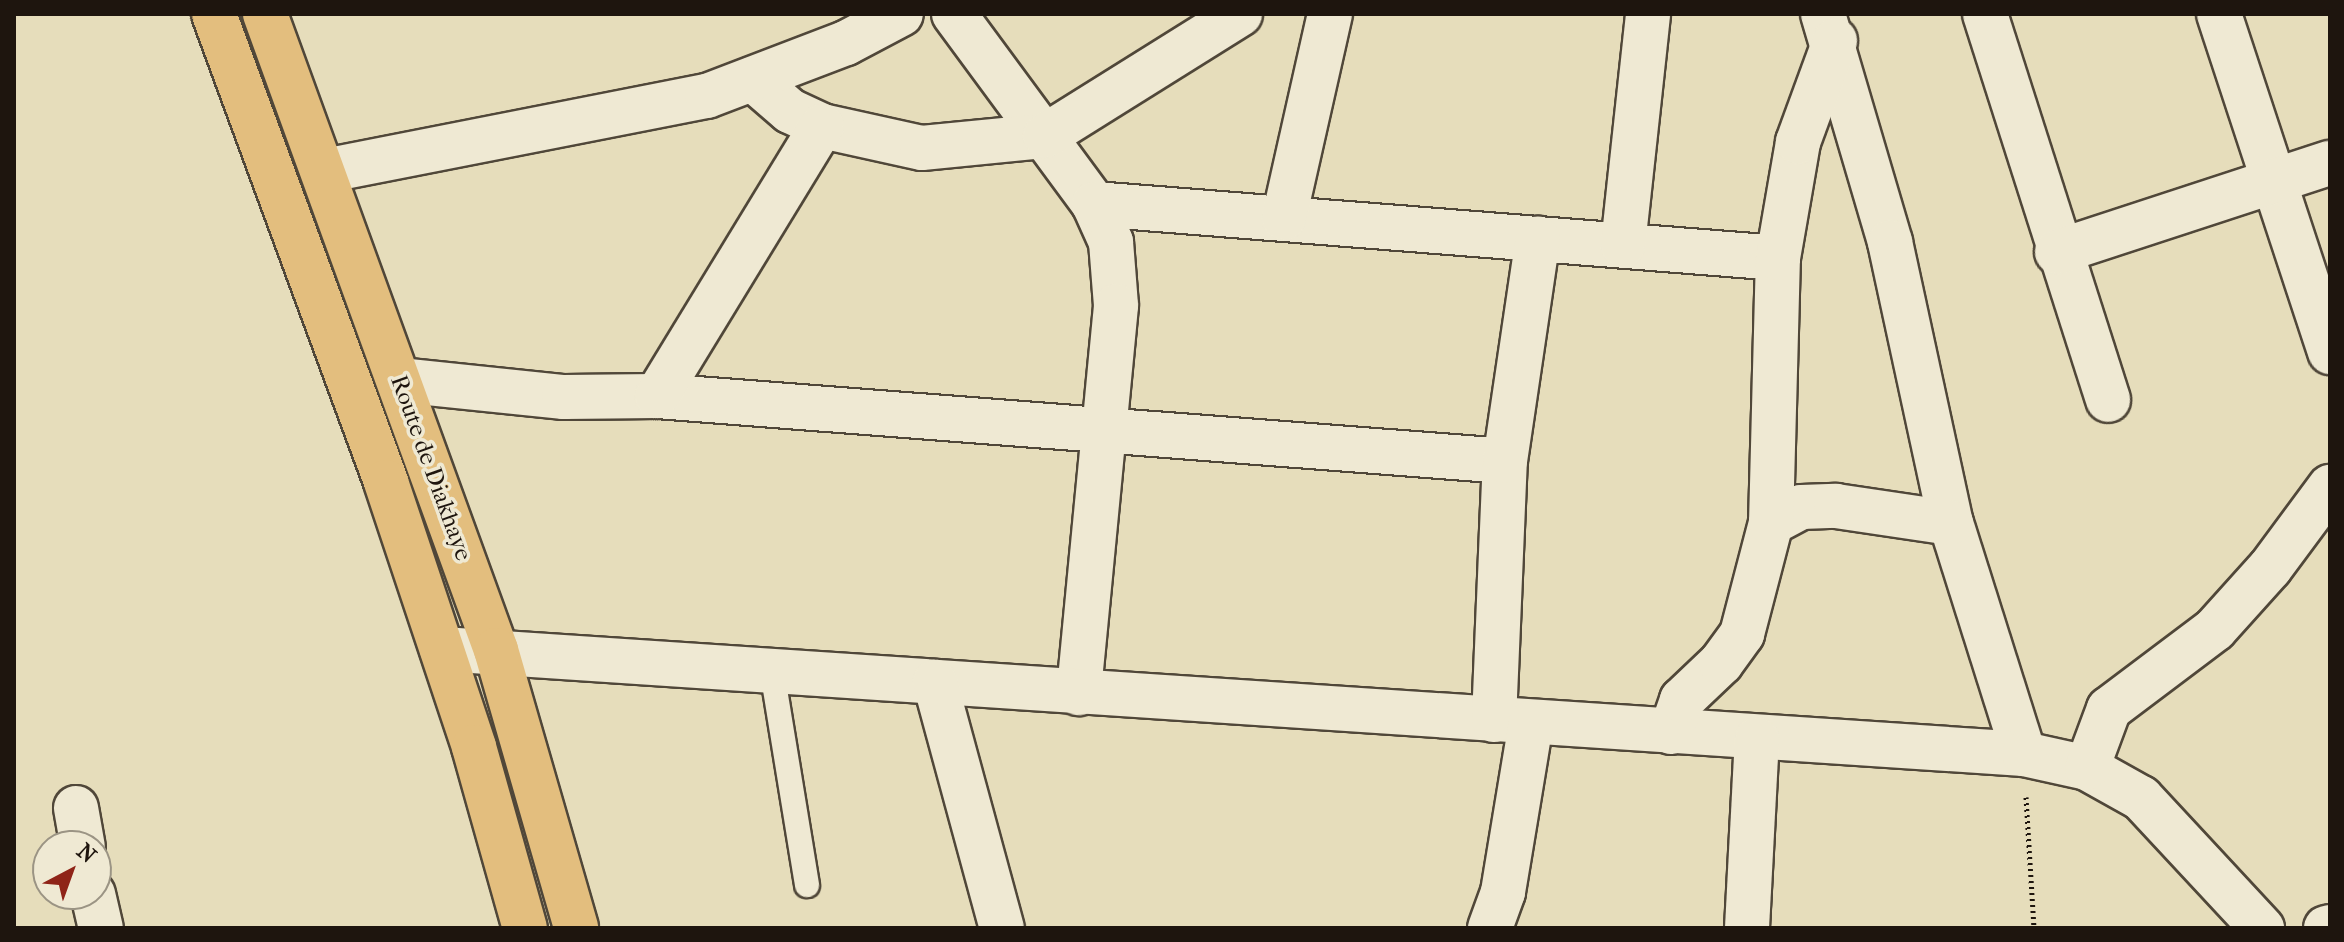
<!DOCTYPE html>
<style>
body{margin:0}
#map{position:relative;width:2344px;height:942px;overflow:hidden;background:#e6ddbb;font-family:"IM FELL French Canon",serif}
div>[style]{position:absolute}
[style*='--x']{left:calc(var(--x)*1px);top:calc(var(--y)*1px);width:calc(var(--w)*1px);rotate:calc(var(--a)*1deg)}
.path>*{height:5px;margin-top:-2.5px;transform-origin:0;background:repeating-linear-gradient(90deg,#1e150e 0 2px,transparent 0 6px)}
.roads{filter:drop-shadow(2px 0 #504739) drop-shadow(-2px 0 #504739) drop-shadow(0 2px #504739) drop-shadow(0 -2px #504739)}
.service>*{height:24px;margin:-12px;padding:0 12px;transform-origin:12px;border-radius:12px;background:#efe9d3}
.minor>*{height:44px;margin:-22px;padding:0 22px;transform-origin:22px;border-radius:22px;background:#efe9d3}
.primary>*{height:44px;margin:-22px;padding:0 22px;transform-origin:22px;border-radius:22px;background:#e3be7e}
span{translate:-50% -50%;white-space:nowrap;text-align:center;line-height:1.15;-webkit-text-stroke:7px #efe9d3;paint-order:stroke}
.street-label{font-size:24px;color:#1e150e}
.frame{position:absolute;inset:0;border:16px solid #1e150e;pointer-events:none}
.north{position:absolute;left:32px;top:830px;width:80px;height:80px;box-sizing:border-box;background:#efe9d3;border:2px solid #9b9484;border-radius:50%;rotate:41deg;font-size:22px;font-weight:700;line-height:32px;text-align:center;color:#1e150e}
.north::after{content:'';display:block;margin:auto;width:28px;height:36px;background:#8f2418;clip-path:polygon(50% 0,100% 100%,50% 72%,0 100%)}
</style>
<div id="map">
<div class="path">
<div style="--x:2026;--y:797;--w:131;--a:86.5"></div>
</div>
<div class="roads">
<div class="service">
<div style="--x:772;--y:671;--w:217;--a:80.7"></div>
</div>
<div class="minor">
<div style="--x:954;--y:14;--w:236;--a:53.6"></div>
<div style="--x:1094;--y:204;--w:42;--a:65.9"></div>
<div style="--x:1111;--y:242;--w:64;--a:85.5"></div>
<div style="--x:1116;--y:306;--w:389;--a:95.5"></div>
<div style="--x:1823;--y:14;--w:238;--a:73.6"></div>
<div style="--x:1890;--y:242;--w:288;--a:77.8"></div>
<div style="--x:1951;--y:523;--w:242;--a:72.5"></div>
<div style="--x:1985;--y:14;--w:405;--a:72.3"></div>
<div style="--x:2219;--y:14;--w:356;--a:71.8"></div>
<div style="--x:753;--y:79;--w:49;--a:40.9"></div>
<div style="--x:790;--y:111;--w:35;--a:25"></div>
<div style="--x:822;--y:126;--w:102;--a:12.4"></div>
<div style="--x:922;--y:148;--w:124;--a:-5.6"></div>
<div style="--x:1045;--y:136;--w:230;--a:-32"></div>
<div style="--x:324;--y:171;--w:390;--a:-11.1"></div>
<div style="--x:707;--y:96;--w:149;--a:-20.9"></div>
<div style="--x:846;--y:43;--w:62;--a:-27.8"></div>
<div style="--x:1094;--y:204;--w:686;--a:4.51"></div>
<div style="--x:1284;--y:218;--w:209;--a:-77.3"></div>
<div style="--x:1623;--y:245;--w:232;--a:-83.8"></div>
<div style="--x:2057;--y:252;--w:287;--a:-18.1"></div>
<div style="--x:399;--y:380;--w:166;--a:5.9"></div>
<div style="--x:564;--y:397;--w:93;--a:-0.6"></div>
<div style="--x:657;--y:396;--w:850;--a:4.38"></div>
<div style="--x:657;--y:396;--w:316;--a:-58.6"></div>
<div style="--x:1771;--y:523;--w:34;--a:-28"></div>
<div style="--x:1801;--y:507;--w:35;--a:-2"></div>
<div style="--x:1836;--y:506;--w:116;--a:8.4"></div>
<div style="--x:442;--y:649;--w:1585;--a:3.8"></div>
<div style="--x:2024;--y:754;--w:65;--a:12.5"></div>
<div style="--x:2087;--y:768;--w:62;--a:29.1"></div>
<div style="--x:2141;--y:798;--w:178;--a:47.1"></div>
<div style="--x:935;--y:682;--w:255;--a:74.8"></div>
<div style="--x:1494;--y:720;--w:259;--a:-87.6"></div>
<div style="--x:1505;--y:461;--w:225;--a:-81.6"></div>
<div style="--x:1671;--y:732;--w:34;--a:-71"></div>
<div style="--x:1682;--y:700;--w:54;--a:-43.5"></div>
<div style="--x:1721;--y:663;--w:36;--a:-54"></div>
<div style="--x:1742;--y:634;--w:115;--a:-75.4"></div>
<div style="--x:1771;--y:523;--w:265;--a:-88.5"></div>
<div style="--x:1778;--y:258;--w:118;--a:-80.2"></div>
<div style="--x:1798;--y:142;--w:108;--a:-69.9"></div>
<div style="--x:2087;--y:768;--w:63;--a:-69.6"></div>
<div style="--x:2109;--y:709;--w:133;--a:-37"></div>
<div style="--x:2215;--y:629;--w:82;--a:-48"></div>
<div style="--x:2270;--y:568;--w:101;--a:-53.5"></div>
<div style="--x:76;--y:808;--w:39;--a:80"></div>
<div style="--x:93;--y:894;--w:35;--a:77"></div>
<div style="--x:1490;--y:928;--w:38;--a:-70"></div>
<div style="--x:1503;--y:892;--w:172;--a:-80.6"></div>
<div style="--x:1747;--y:928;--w:189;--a:-87"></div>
<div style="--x:2326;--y:928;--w:4;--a:-14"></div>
</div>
<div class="primary">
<div style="--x:214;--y:14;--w:499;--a:69.8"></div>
<div style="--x:386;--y:482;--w:279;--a:71.6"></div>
<div style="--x:474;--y:747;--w:188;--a:74.3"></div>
<div style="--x:265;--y:14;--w:677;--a:70.04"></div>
<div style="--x:496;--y:650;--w:289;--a:73.9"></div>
</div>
</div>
<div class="street-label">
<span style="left:431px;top:468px;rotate:70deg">Route de Diakhaye</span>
</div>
<div class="frame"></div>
<div class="north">N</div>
</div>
